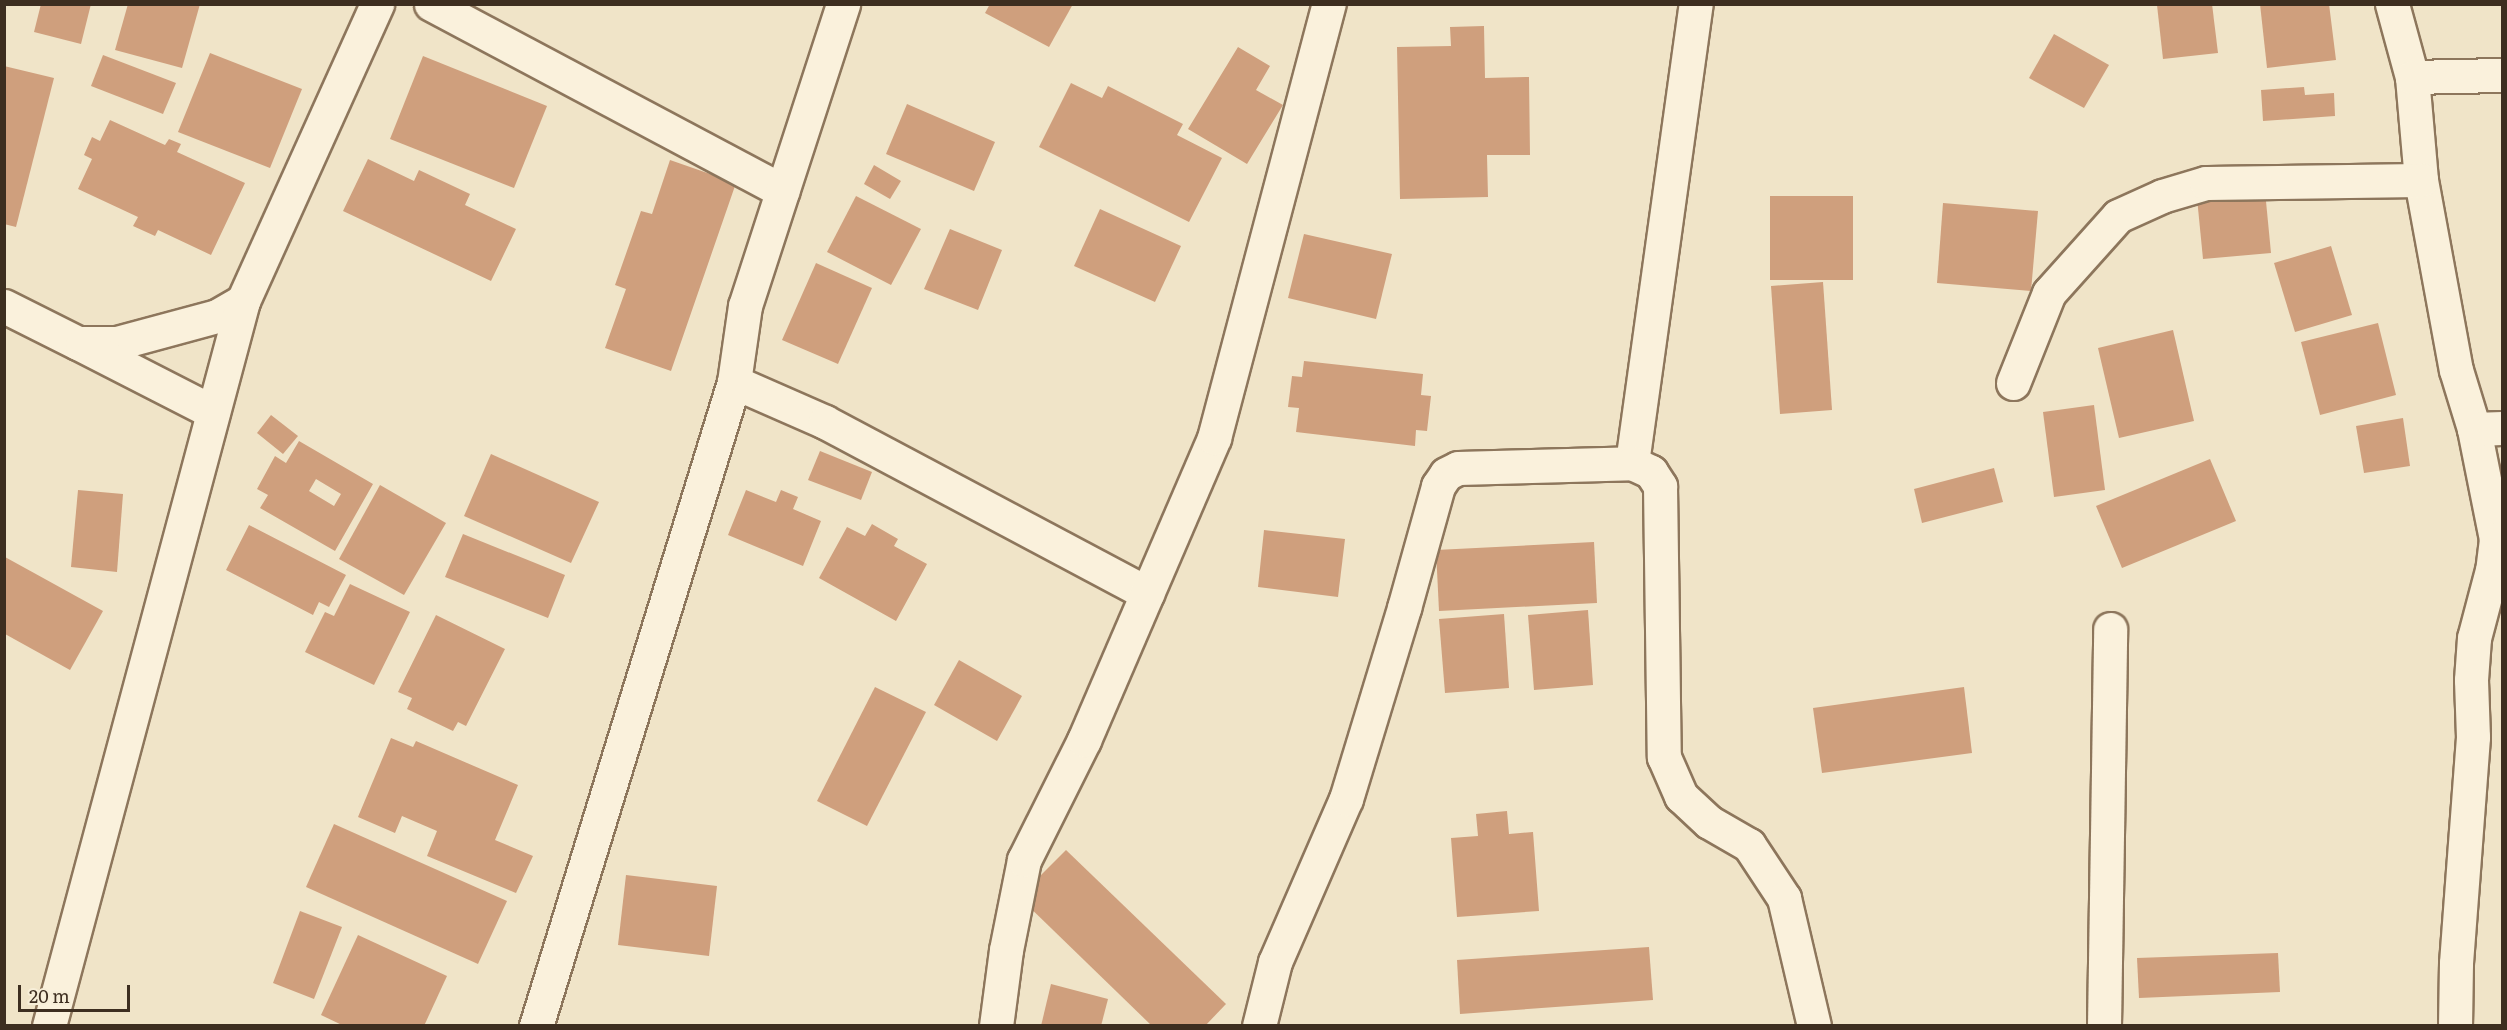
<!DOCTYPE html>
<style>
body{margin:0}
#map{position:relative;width:2507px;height:1030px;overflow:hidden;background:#f0e4c8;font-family:Literata,serif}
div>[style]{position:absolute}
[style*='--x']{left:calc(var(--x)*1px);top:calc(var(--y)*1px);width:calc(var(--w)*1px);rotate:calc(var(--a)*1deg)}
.building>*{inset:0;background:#cf9f7d}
.roads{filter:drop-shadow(2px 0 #8d765c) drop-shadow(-2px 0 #8d765c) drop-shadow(0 2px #8d765c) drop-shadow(0 -2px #8d765c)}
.minor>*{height:33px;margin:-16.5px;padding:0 16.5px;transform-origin:16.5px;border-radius:16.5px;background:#faf1dc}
span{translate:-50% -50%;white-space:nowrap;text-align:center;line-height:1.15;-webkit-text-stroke:4.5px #f7eed8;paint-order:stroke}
.frame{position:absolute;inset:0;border:6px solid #3d2e20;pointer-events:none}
.scale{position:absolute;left:18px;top:985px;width:112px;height:27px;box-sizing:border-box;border:3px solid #3d2e20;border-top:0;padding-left:8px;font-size:18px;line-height:21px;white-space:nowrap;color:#3d2e20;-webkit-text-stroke:4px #f7eed8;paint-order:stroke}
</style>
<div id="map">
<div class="building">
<div style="clip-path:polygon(41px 4px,91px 4px,81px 44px,34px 32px)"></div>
<div style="clip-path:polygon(128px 4px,200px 4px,182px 68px,115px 50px)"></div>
<div style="clip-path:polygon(990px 4px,1073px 4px,1049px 47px,985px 13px)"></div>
<div style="clip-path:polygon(2212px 4px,2218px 53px,2163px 59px,2157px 5px)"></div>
<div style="clip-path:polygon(2260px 4px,2329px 4px,2336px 60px,2267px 68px)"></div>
<div style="clip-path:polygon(1484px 26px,1485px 78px,1529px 77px,1530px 155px,1487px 155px,1488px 197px,1400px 199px,1397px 47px,1451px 46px,1450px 27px)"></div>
<div style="clip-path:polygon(2054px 34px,2109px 65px,2084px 108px,2029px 78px)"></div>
<div style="clip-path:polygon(1238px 47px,1270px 66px,1256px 90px,1283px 105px,1247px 164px,1188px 129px)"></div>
<div style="clip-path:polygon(210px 53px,302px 89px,270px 168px,178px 132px)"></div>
<div style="clip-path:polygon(103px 55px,176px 83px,163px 114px,91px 86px)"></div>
<div style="clip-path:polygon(423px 56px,547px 106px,514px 188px,390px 139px)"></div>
<div style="clip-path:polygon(4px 66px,54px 78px,16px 227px,4px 224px)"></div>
<div style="clip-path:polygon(1071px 83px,1102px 98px,1108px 86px,1183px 124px,1177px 135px,1222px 158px,1189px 222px,1039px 147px)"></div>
<div style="clip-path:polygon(2304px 87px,2305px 95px,2334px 93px,2335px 116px,2263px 121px,2261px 90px)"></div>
<div style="clip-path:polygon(907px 104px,995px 142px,974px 191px,886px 154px)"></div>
<div style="clip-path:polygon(110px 120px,165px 145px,169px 139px,181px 144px,177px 152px,245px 183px,211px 255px,158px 230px,155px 236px,133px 226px,138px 217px,78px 189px,92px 159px,84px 155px,92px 137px,100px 141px)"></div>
<div style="clip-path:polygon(368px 159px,414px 181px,419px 170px,470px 194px,465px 205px,516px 229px,491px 281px,343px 211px)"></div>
<div style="clip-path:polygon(670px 160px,736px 183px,671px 371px,605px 348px,626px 289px,615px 285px,641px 211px,652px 214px)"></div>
<div style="clip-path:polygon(874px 165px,901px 181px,890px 199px,864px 184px)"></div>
<div style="clip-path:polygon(2265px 191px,2271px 253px,2203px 259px,2197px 198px)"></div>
<div style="clip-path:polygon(856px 196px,921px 229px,891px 285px,827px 252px)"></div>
<div style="clip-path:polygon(1770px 196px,1853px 196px,1853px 280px,1770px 280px)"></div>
<div style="clip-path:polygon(1943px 203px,2038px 211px,2031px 291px,1937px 283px)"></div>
<div style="clip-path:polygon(1100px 209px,1181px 246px,1155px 302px,1074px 266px)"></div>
<div style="clip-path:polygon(950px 229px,1002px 250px,978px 310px,924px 289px)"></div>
<div style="clip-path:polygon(1304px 234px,1392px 254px,1376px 319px,1288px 298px)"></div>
<div style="clip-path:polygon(2331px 246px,2352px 315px,2295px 332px,2274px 263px)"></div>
<div style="clip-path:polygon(816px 263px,872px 288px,838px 364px,782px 340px)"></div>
<div style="clip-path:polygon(1823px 282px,1832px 410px,1780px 414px,1771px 286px)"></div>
<div style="clip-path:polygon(2378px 323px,2396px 395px,2320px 415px,2301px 342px)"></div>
<div style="clip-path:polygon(2173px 330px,2194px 421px,2119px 438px,2098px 348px)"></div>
<div style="clip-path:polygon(1304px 361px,1423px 374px,1421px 395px,1431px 396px,1427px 431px,1416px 430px,1415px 446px,1296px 432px,1299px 408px,1288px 407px,1292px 376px,1302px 377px)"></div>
<div style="clip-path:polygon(2094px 405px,2105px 490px,2054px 497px,2043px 412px)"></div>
<div style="clip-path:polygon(271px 415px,298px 436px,283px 454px,257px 433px)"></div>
<div style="clip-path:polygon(2403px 418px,2410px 466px,2364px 473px,2356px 426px)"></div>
<div style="clip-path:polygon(evenodd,299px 441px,373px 484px,335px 551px,260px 508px,268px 495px,257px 489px,275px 456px,286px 463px,299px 441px,316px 479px,341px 494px,334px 506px,309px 491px,316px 479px)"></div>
<div style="clip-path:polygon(820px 451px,872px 472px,861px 500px,808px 480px)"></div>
<div style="clip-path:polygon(491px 454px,599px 502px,571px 563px,464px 516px)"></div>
<div style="clip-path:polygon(2210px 459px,2236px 521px,2122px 568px,2096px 506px)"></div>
<div style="clip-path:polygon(1994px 468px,2003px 502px,1922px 523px,1914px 489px)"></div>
<div style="clip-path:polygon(380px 485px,446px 523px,404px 595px,339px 559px)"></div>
<div style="clip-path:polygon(78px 490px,123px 494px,117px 572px,71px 567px)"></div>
<div style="clip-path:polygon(746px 490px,776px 502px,781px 490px,798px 497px,793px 509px,821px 521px,803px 566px,728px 535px)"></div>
<div style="clip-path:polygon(872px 524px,898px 539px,894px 546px,927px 564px,896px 621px,819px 578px,847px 527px,865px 536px)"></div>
<div style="clip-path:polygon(249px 525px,346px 575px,329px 607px,319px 602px,313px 615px,226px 570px)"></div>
<div style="clip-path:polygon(1264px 530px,1345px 539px,1338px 597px,1258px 587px)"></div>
<div style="clip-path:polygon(463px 534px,565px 575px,548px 618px,445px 577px)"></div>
<div style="clip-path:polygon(1594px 542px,1597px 603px,1439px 611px,1436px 550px)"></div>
<div style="clip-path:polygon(5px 557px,103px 611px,70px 670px,5px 634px)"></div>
<div style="clip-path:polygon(350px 584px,410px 612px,374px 685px,305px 652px,325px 612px,334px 616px)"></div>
<div style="clip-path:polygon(1588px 610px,1593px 685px,1534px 690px,1528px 615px)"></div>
<div style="clip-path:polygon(1504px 614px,1509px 688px,1445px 693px,1439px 619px)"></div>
<div style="clip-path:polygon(436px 615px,505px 649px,466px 726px,458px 722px,453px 731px,407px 709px,412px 698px,398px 692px)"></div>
<div style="clip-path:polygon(959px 660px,1022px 696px,997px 741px,934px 705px)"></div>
<div style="clip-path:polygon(875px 687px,926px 712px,867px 826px,817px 801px)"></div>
<div style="clip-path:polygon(1964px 687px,1972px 753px,1822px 773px,1813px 708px)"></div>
<div style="clip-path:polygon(391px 738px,413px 747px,416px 741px,518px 785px,495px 840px,533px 856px,516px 893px,427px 856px,437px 831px,402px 816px,395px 833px,358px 817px)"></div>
<div style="clip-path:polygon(1507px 811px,1509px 834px,1533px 832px,1539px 911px,1457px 917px,1451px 838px,1478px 836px,1476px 814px)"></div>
<div style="clip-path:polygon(334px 824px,507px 901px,478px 964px,306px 887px)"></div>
<div style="clip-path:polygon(1066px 850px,1226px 1004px,1205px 1026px,1152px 1026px,1019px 897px)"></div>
<div style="clip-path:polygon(626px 875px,717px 886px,709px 956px,618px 945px)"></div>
<div style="clip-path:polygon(300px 911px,342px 927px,314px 999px,273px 983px)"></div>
<div style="clip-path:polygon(358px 935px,447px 976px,424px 1026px,344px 1026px,321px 1015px)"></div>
<div style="clip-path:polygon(1649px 947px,1653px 1000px,1460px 1014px,1457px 960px)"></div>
<div style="clip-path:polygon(2278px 953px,2280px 992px,2139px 998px,2137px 958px)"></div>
<div style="clip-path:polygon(1051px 984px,1108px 999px,1101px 1026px,1041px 1026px)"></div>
</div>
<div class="roads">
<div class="minor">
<div style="--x:431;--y:4;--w:398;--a:28"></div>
<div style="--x:2392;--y:4;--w:76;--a:74.7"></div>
<div style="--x:2412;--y:77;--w:103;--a:85"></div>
<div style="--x:2421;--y:180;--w:193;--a:79.6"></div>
<div style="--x:2456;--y:370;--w:62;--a:73"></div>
<div style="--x:2474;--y:429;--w:112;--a:78.7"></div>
<div style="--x:2496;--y:539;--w:31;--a:97"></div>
<div style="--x:2492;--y:570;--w:70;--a:104.8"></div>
<div style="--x:2474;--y:638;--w:42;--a:94.1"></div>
<div style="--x:2471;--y:680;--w:57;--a:88"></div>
<div style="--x:2473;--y:737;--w:227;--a:94.3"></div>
<div style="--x:2456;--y:963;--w:63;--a:90.9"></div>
<div style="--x:2412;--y:77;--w:90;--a:-1.3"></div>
<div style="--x:4;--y:306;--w:83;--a:26.6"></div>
<div style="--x:78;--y:343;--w:39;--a:0"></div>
<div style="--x:117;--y:343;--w:104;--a:-15.1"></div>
<div style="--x:217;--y:316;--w:30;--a:-30"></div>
<div style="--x:243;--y:301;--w:326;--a:-65.7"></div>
<div style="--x:82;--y:345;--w:147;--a:27.1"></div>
<div style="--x:734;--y:382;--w:99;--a:23.7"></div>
<div style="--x:825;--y:422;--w:365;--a:28"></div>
<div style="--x:2013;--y:383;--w:97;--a:-68.2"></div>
<div style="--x:2049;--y:293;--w:103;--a:-48.1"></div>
<div style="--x:2118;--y:216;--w:48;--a:-24.4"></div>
<div style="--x:2162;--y:196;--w:46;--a:-16.5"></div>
<div style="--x:2206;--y:183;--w:215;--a:-0.8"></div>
<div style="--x:2474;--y:429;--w:28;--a:-2"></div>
<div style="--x:1632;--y:463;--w:463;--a:-82.1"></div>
<div style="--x:49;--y:1026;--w:751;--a:-75.02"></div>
<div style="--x:536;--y:1026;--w:674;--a:-72.91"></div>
<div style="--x:734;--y:382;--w:77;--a:-81.8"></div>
<div style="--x:745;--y:306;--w:318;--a:-72"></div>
<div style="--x:996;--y:1026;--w:77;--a:-82.5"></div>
<div style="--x:1006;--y:950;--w:92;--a:-78.7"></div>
<div style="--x:1024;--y:860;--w:134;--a:-63.4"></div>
<div style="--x:1084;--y:740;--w:329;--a:-66.7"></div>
<div style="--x:1214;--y:438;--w:449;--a:-75.2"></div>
<div style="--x:1259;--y:1026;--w:66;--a:-76"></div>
<div style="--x:1275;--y:962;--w:178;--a:-66.5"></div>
<div style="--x:1346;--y:799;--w:200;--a:-73.1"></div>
<div style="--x:1404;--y:608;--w:127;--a:-74.4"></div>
<div style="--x:1438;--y:486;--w:14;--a:-56"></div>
<div style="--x:1446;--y:474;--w:13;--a:-27"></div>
<div style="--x:1458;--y:468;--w:174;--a:-1.6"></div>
<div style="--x:1632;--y:463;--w:21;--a:25"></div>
<div style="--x:1651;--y:472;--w:17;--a:57"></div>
<div style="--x:1660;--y:486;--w:271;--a:89.2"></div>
<div style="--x:1664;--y:757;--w:43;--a:66.4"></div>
<div style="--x:1681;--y:796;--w:38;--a:43"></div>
<div style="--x:1709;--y:822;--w:46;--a:29.9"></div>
<div style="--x:1749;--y:845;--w:64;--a:56.6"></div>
<div style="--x:1784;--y:898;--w:131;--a:76.8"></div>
<div style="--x:2104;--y:1026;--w:397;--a:-89.1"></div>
</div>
</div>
<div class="frame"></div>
<div class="scale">20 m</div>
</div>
